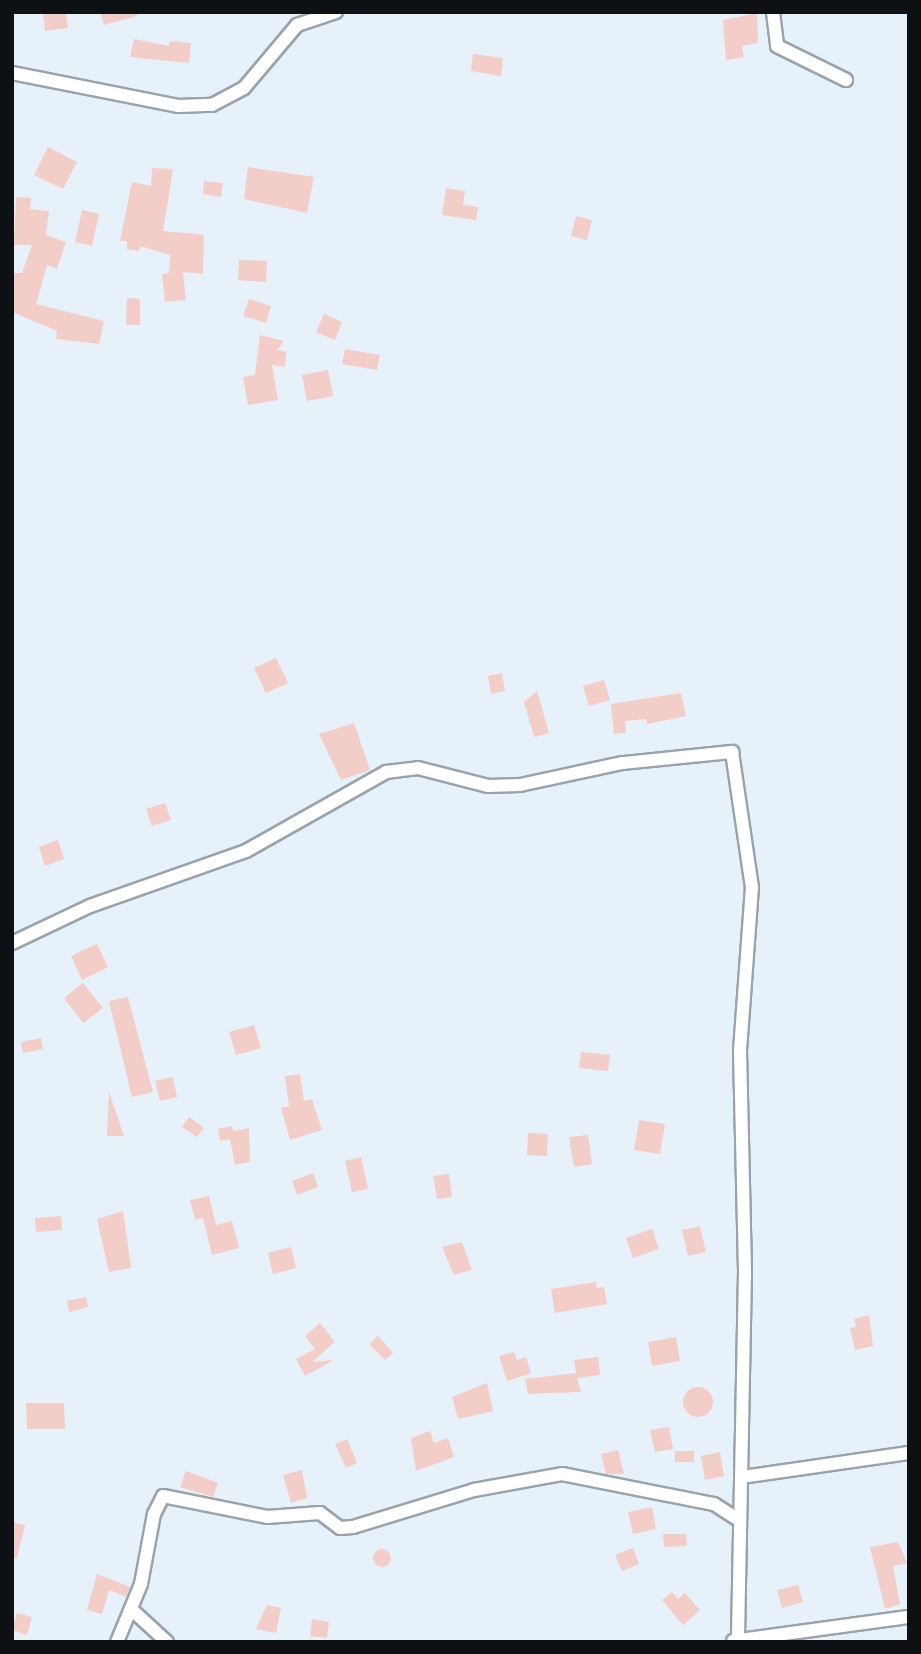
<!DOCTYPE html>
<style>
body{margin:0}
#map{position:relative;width:921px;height:1654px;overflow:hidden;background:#e7f1fa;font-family:"Alegreya Sans",sans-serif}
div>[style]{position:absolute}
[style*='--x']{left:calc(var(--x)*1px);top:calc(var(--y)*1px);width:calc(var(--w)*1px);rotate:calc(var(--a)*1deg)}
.building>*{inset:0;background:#f3cdc8}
.round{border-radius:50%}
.roads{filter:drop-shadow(2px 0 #99a3ab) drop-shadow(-2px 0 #99a3ab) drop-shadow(0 2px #99a3ab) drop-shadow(0 -2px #99a3ab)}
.street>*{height:12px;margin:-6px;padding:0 6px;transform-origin:6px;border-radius:6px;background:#fff}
span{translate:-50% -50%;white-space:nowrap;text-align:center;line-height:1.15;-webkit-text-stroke:7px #fff;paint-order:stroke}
.frame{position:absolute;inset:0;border:14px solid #0d1114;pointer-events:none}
</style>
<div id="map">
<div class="building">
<div style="clip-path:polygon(43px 12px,66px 12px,68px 28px,45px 31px)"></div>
<div style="clip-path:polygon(100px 12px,137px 12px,137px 16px,104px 25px)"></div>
<div style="clip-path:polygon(757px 13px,758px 43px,742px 46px,744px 57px,726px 60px,723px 20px)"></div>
<div style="clip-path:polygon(134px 39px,169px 46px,170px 41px,191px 43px,189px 63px,130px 57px)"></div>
<div style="clip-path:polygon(473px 54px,503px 58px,501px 76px,471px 71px)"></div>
<div style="clip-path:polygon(48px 147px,77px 162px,63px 189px,34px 175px)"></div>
<div style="clip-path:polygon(248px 167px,314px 177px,307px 213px,244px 199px)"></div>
<div style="clip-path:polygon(152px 168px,173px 169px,163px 231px,204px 235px,203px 274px,183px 272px,186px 300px,165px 302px,162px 274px,169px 273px,170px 255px,140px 246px,139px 251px,127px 249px,127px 241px,120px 241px,132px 182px,151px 186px)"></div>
<div style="clip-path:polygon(204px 181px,223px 183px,221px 197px,203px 194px)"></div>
<div style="clip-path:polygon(446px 188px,465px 191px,463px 205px,478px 207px,476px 220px,442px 215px)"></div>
<div style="clip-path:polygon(16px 197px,31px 198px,30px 209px,49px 211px,46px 235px,66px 242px,57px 269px,47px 265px,36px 304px,104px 321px,99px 344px,56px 339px,57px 331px,12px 312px,12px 273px,22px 273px,32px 245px,14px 245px)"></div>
<div style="clip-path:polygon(82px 210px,99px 214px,92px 246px,75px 242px)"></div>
<div style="clip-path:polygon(576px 216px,592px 220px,587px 240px,571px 236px)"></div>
<div style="clip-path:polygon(239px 260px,267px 261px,266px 282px,238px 280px)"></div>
<div style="clip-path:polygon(127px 298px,140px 299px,140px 325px,126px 325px)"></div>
<div style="clip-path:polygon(249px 299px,271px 306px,266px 323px,243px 316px)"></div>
<div style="clip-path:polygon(324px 314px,342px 322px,335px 340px,316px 332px)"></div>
<div style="clip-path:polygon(260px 335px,284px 341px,277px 350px,286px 352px,285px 367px,272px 365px,278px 400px,248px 405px,243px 377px,255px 375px)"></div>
<div style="clip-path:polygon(345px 349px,380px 355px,377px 370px,342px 364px)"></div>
<div style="clip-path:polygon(328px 370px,333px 396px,307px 401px,302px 375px)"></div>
<div style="clip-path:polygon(276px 658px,288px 683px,266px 693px,254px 668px)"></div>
<div style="clip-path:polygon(502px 673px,505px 691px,491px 694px,488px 676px)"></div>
<div style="clip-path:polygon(604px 680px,610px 700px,589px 706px,583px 686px)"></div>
<div style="clip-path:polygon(537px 691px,549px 733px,534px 737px,524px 702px)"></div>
<div style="clip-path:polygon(681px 693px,686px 716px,647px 724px,646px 719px,625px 721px,626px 733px,614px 734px,611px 704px)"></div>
<div style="clip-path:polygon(354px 723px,370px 770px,341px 780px,319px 734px)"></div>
<div style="clip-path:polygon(165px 803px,171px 820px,152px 826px,146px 809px)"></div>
<div style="clip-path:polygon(58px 840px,64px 859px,45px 866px,39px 847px)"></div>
<div style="clip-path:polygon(97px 944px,108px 967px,82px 980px,71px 956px)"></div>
<div style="clip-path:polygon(83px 983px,103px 1008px,83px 1023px,64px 998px)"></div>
<div style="clip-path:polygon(128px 997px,153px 1092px,132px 1097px,109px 1001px)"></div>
<div style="clip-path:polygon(254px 1025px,261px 1048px,236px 1055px,229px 1032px)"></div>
<div style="clip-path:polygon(41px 1038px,43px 1049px,23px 1053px,21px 1042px)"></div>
<div style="clip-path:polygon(581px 1052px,610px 1055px,608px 1071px,579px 1068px)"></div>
<div style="clip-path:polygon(300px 1074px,304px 1101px,312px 1099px,322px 1130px,290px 1140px,281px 1108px,289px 1106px,285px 1076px)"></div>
<div style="clip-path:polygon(173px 1077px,177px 1097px,160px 1101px,155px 1081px)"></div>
<div style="clip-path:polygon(109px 1092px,124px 1136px,107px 1136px)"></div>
<div style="clip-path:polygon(189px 1117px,204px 1128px,197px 1137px,182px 1127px)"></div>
<div style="clip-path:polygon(639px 1120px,665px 1124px,660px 1154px,634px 1150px)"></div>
<div style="clip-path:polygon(232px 1126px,233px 1131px,249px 1128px,250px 1162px,235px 1165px,230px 1139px,220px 1141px,218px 1129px)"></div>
<div style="clip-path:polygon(528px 1133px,548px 1134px,547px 1156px,527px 1155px)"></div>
<div style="clip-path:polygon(588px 1135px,592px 1164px,574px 1167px,569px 1137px)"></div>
<div style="clip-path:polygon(361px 1157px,368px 1189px,352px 1192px,345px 1161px)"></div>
<div style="clip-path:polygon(313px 1173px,318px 1187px,297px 1195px,292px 1181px)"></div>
<div style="clip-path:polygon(449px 1174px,452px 1197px,437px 1199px,433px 1176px)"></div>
<div style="clip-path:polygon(209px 1196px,216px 1225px,232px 1221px,239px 1248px,212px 1255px,203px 1218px,195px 1220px,190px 1200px)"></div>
<div style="clip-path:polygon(123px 1211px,131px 1268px,109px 1272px,97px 1219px)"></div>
<div style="clip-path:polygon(61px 1216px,62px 1230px,36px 1232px,35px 1218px)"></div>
<div style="clip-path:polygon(700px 1226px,706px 1252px,688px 1256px,682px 1230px)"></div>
<div style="clip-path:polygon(652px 1229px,659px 1249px,633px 1258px,626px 1238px)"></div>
<div style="clip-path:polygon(462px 1242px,472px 1270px,454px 1275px,442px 1247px)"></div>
<div style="clip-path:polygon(291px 1247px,296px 1268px,273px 1274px,268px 1253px)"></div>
<div style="clip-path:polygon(596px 1282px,597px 1288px,604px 1287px,607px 1304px,555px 1313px,551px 1289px)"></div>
<div style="clip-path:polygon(86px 1297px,88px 1307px,69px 1312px,67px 1301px)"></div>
<div style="clip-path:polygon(869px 1315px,873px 1346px,855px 1350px,850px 1328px,856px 1327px,854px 1319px)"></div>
<div style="clip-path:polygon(320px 1323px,335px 1342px,312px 1362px,334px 1360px,305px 1376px,296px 1359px,315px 1349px,305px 1336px)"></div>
<div style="clip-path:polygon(378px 1336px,393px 1353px,385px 1360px,369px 1344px)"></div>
<div style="clip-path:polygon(676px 1337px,680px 1361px,652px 1366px,648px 1342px)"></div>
<div style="clip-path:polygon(514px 1352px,517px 1360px,526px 1357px,531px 1373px,507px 1381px,499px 1356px)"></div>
<div style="clip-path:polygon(598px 1357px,600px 1375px,577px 1378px,581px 1392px,528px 1394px,525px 1379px,576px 1373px,574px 1360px)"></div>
<div style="clip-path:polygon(487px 1383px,493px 1411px,458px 1419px,452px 1397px)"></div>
<div class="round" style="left:683px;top:1387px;width:30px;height:30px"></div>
<div style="clip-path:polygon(26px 1403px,64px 1403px,65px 1429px,27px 1429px)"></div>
<div style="clip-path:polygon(669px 1427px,673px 1449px,655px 1452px,650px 1430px)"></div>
<div style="clip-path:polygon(430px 1431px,434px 1443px,448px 1438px,454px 1457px,416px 1471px,411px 1438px)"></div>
<div style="clip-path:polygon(347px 1439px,357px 1463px,346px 1468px,335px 1444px)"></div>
<div style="clip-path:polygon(618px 1450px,624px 1474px,606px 1474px,601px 1454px)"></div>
<div style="clip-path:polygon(675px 1451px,694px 1451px,694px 1462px,675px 1462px)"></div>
<div style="clip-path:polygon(720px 1452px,724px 1476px,705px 1480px,701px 1456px)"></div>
<div style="clip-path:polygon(302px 1470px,307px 1498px,291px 1503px,283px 1475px)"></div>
<div style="clip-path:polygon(186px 1471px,218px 1483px,213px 1497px,180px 1487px)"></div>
<div style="clip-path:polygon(652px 1507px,656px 1529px,633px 1534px,628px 1512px)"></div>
<div style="clip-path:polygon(12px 1522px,25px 1525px,17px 1558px,12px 1558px)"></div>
<div style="clip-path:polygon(663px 1534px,686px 1534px,687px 1546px,664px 1547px)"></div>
<div style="clip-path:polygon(898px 1542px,907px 1563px,893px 1566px,900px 1604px,885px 1609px,870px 1547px)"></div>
<div style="clip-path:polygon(633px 1548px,639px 1564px,622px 1571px,615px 1555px)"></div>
<div class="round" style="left:373px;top:1549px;width:18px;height:18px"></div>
<div style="clip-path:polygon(97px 1574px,130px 1587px,126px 1597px,109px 1590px,102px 1614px,87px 1610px)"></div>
<div style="clip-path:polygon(798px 1585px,803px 1602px,782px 1608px,777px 1590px)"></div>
<div style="clip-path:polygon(672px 1592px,678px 1599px,685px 1593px,700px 1610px,683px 1625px,662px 1600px)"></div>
<div style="clip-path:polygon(267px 1605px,281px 1608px,276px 1633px,256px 1629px)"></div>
<div style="clip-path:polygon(17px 1613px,32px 1617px,27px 1635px,12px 1630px)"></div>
<div style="clip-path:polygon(312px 1619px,329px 1622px,327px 1638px,310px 1636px)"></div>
</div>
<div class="roads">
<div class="street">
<div style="--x:773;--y:12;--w:34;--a:83"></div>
<div style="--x:777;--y:46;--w:77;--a:26.2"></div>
<div style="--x:12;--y:73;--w:169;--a:11.2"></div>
<div style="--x:178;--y:106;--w:34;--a:-2"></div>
<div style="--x:212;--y:105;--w:36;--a:-28"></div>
<div style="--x:244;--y:88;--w:82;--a:-49.9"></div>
<div style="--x:297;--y:25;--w:41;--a:-18.4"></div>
<div style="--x:12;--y:943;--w:86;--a:-25.4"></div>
<div style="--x:90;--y:906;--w:165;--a:-19.4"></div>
<div style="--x:246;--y:851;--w:161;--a:-29.4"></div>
<div style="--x:386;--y:772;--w:32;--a:-7"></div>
<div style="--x:418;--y:768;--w:72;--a:14.4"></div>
<div style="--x:488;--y:786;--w:32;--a:-2"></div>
<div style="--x:520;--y:785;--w:105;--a:-12.1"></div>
<div style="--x:623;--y:763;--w:110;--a:-5.8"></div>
<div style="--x:732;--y:752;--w:136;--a:81.6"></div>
<div style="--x:752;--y:887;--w:164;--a:94.2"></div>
<div style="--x:740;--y:1051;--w:221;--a:88.7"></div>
<div style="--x:745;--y:1272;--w:370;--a:91.1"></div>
<div style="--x:742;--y:1477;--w:169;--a:-8.2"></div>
<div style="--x:131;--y:1609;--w:49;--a:42.5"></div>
<div style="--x:733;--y:1641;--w:178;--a:-7.8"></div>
<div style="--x:117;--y:1642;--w:63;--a:-67.5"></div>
<div style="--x:141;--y:1584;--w:71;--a:-79.5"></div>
<div style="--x:154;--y:1514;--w:20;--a:-63"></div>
<div style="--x:163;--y:1496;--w:106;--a:11.4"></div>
<div style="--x:267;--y:1517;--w:53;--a:-4.3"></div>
<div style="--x:320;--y:1513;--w:25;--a:37"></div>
<div style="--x:340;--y:1528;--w:13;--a:-4"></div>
<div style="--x:353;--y:1527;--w:127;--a:-17"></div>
<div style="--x:474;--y:1490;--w:89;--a:-10.3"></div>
<div style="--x:562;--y:1474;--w:155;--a:11.2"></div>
<div style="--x:714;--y:1504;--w:30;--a:33"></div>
</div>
</div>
<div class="frame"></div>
</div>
